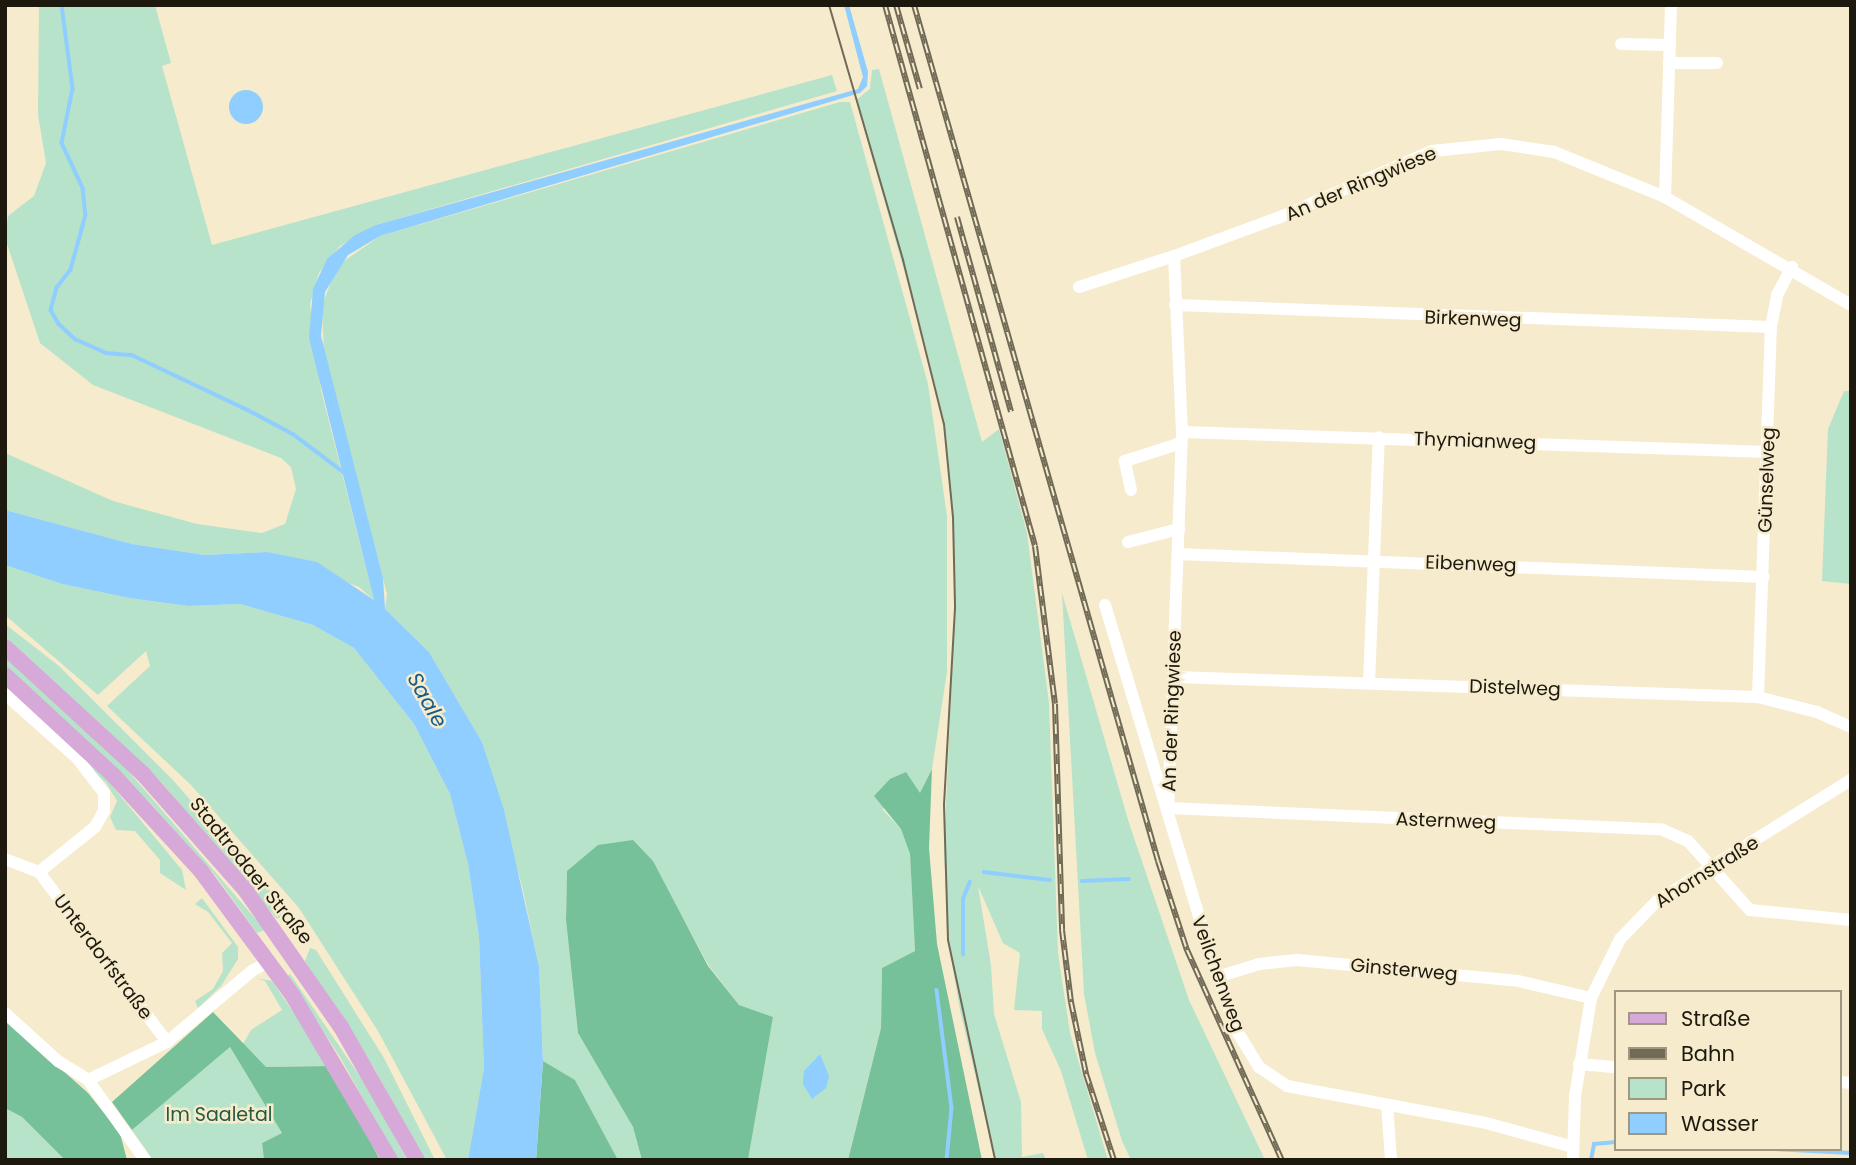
<!DOCTYPE html>
<meta charset="utf-8">
<style>
body{margin:0}
#map{position:relative;width:1856px;height:1165px;overflow:hidden;background:#f6ebcc;font-family:Poppins,sans-serif}
div>[style]{position:absolute}
[style*='--x']{left:calc(var(--x)*1px);top:calc(var(--y)*1px);width:calc(var(--w)*1px);rotate:calc(var(--a)*1deg)}
.green>*{inset:0;background:#b7e3ca}
.forest>*{inset:0;background:#76c19a}
.water>*{inset:0;background:#8fcefe}
.round{border-radius:50%}
.stream>*{height:3.5px;margin:-1.75px;padding:0 1.75px;transform-origin:1.75px;border-radius:1.75px;background:#8fcefe}
.minor>*{height:12px;margin:-6px;padding:0 6px;transform-origin:6px;border-radius:6px;background:#fff}
.major>*{height:16px;margin:-8px;padding:0 8px;transform-origin:8px;border-radius:8px;background:#d7a9d8}
.tram>*{height:2px;margin:-1px;padding:0 1px;transform-origin:1px;border-radius:1px;background:#716a57}
.rail>*{height:6px;margin-top:-3px;transform-origin:0;background:repeating-linear-gradient(90deg,#f6ebcc 0 10px,#716a57 0 20px);box-sizing:border-box;border-block:2px solid #716a57}
span{translate:-50% -50%;white-space:nowrap;text-align:center;line-height:1.15;-webkit-text-stroke:5px #f6ebcc;paint-order:stroke}
.street-label{font-size:19px;color:#1d190e}
.park-label{font-size:19px;color:#235b40}
.water-label{font-size:21px;color:#145c89;font-style:italic}
.frame{position:absolute;inset:0;border:7px solid #1d190e;pointer-events:none}
.legend{position:absolute;left:1614px;top:990px;width:228px;height:161px;box-sizing:border-box;background:#f6ebcc;border:2px solid #9f9780;margin:0;padding:9px 12px;list-style:none;font-size:21px;color:#1d190e}
.legend li{display:flex;align-items:center;gap:14px;height:35px}
.legend b{width:35px;border:2px solid #9f9780}
</style>
<div id="map">
<div class="green">
<div style="clip-path:polygon(39px 5px,155px 5px,171px 63px,162px 66px,212px 245px,832px 75px,837px 91px,376px 225px,340px 246px,319px 273px,310px 304px,321px 390px,374px 600px,359px 587px,267px 552px,205px 555px,132px 544px,5px 510px,5px 453px,113px 501px,197px 524px,262px 533px,285px 524px,296px 489px,291px 467px,281px 458px,93px 385px,40px 343px,5px 238px,8px 216px,34px 196px,46px 163px,38px 115px)"></div>
<div style="clip-path:polygon(879px 69px,982px 442px,999px 429px,1027px 533px,1049px 703px,1058px 953px,1070px 1033px,1108px 1160px,1088px 1160px,1061px 1071px,1042px 1029px,1042px 1011px,1014px 1010px,1020px 953px,1003px 943px,978px 886px,991px 965px,994px 1014px,1021px 1102px,1022px 1157px,1043px 1153px,1046px 1160px,995px 1160px,960px 1010px,948px 940px,944px 848px,955px 608px,953px 517px,944px 424px,927px 352px,856px 100px,870px 89px,872px 70px)"></div>
<div style="clip-path:polygon(840px 102px,850px 102px,928px 384px,947px 516px,947px 672px,932px 769px,920px 794px,882px 809px,901px 829px,910px 854px,915px 951px,882px 968px,881px 1028px,848px 1160px,748px 1160px,773px 1017px,739px 1005px,709px 966px,681px 915px,567px 871px,566px 920px,578px 1033px,633px 1127px,642px 1160px,618px 1160px,575px 1080px,543px 1061px,539px 966px,522px 886px,482px 742px,429px 652px,385px 609px,387px 594px,324px 354px,322px 306px,337px 266px,380px 236px)"></div>
<div style="clip-path:polygon(1844px 391px,1851px 391px,1851px 584px,1822px 581px,1828px 429px)"></div>
<div style="clip-path:polygon(5px 565px,62px 584px,129px 598px,188px 606px,240px 604px,313px 625px,354px 648px,414px 724px,450px 794px,468px 864px,479px 937px,484px 1068px,468px 1160px,447px 1160px,378px 1031px,299px 908px,191px 785px,107px 706px,150px 666px,146px 651px,98px 695px,5px 615px)"></div>
<div style="clip-path:polygon(1062px 593px,1129px 823px,1189px 1000px,1265px 1160px,1131px 1160px,1122px 1141px,1095px 1053px,1084px 994px)"></div>
<div style="clip-path:polygon(5px 624px,59px 666px,172px 779px,289px 913px,277px 919px,162px 783px,5px 636px)"></div>
<div style="clip-path:polygon(5px 657px,124px 766px,265px 930px,257px 933px,215px 875px,150px 803px,5px 665px)"></div>
<div style="clip-path:polygon(5px 684px,108px 781px,182px 870px,186px 890px,160px 873px,160px 860px,135px 831px,116px 830px,110px 817px,117px 801px,106px 783px)"></div>
<div style="clip-path:polygon(202px 898px,238px 947px,238px 959px,221px 986px,198px 1008px,195px 1001px,213px 989px,223px 971px,222px 953px,232px 943px,208px 912px,195px 904px)"></div>
<div style="clip-path:polygon(310px 948px,316px 950px,384px 1058px,435px 1160px,424px 1160px,375px 1070px,305px 961px)"></div>
<div style="clip-path:polygon(290px 974px,372px 1094px,407px 1160px,397px 1160px,340px 1057px,287px 976px)"></div>
<div style="clip-path:polygon(256px 978px,272px 981px,330px 1066px,266px 1067px,243px 1044px,251px 1030px,282px 1010px,265px 981px)"></div>
<div style="clip-path:polygon(230px 1047px,282px 1133px,262px 1143px,264px 1160px,153px 1160px,132px 1130px)"></div>
<div style="clip-path:polygon(5px 1108px,22px 1117px,65px 1160px,5px 1160px)"></div>
</div>
<div class="forest">
<div style="clip-path:polygon(932px 769px,929px 848px,937px 944px,982px 1160px,848px 1160px,881px 1028px,882px 968px,915px 951px,910px 854px,901px 829px,874px 796px,890px 779px,906px 772px,920px 793px)"></div>
<div style="clip-path:polygon(633px 840px,653px 861px,708px 966px,739px 1005px,773px 1017px,748px 1160px,642px 1160px,633px 1127px,578px 1033px,566px 920px,567px 871px,598px 845px)"></div>
<div style="clip-path:polygon(213px 1012px,266px 1067px,330px 1066px,380px 1160px,264px 1160px,262px 1143px,282px 1133px,230px 1047px,132px 1130px,112px 1102px)"></div>
<div style="clip-path:polygon(5px 1019px,88px 1093px,120px 1133px,127px 1160px,65px 1160px,22px 1117px,5px 1108px)"></div>
<div style="clip-path:polygon(543px 1061px,575px 1080px,618px 1160px,536px 1160px)"></div>
</div>
<div class="water">
<div style="clip-path:polygon(844px 5px,849px 5px,868px 72px,867px 86px,860px 93px,380px 236px,348px 255px,325px 292px,321px 336px,383px 578px,385px 609px,429px 652px,482px 742px,504px 810px,539px 966px,543px 1061px,536px 1160px,468px 1160px,484px 1068px,479px 937px,468px 864px,450px 794px,414px 724px,354px 648px,313px 625px,240px 604px,188px 606px,129px 598px,62px 584px,5px 565px,5px 510px,132px 544px,205px 555px,267px 552px,317px 562px,374px 600px,309px 338px,313px 289px,327px 259px,355px 235px,376px 225px,858px 89px,863px 77px)"></div>
<div class="round" style="left:229px;top:90px;width:34px;height:34px"></div>
<div style="clip-path:polygon(820px 1054px,829px 1076px,826px 1088px,812px 1099px,803px 1084px,804px 1071px)"></div>
</div>
<div class="stream">
<div style="--x:62;--y:5;--w:85;--a:82.5"></div>
<div style="--x:73;--y:89;--w:55;--a:101.5"></div>
<div style="--x:62;--y:143;--w:50;--a:65"></div>
<div style="--x:83;--y:188;--w:27;--a:84"></div>
<div style="--x:86;--y:215;--w:57;--a:105.3"></div>
<div style="--x:71;--y:270;--w:23;--a:128"></div>
<div style="--x:57;--y:288;--w:23;--a:105"></div>
<div style="--x:51;--y:310;--w:16;--a:60"></div>
<div style="--x:59;--y:324;--w:22;--a:43"></div>
<div style="--x:75;--y:339;--w:35;--a:24"></div>
<div style="--x:107;--y:353;--w:25;--a:5"></div>
<div style="--x:132;--y:355;--w:128;--a:25.4"></div>
<div style="--x:248;--y:410;--w:51;--a:28.1"></div>
<div style="--x:293;--y:434;--w:65;--a:36.9"></div>
<div style="--x:984;--y:872;--w:66;--a:6.9"></div>
<div style="--x:1082;--y:881;--w:47;--a:-2.4"></div>
<div style="--x:963;--y:955;--w:56;--a:-90"></div>
<div style="--x:963;--y:899;--w:18;--a:-68"></div>
<div style="--x:937;--y:990;--w:119;--a:82.8"></div>
<div style="--x:952;--y:1108;--w:52;--a:95.5"></div>
<div style="--x:1776;--y:1149;--w:75;--a:3.1"></div>
<div style="--x:1591;--y:1160;--w:16;--a:-79"></div>
<div style="--x:1594;--y:1144;--w:22;--a:-5"></div>
</div>
<div class="minor">
<div style="--x:1621;--y:44;--w:49;--a:1.2"></div>
<div style="--x:1669;--y:63;--w:48;--a:0"></div>
<div style="--x:1665;--y:197;--w:192;--a:-88.2"></div>
<div style="--x:1079;--y:287;--w:100;--a:-18.1"></div>
<div style="--x:1175;--y:305;--w:596;--a:2.11"></div>
<div style="--x:1851;--y:305;--w:215;--a:-149.9"></div>
<div style="--x:1665;--y:197;--w:120;--a:-157.9"></div>
<div style="--x:1554;--y:152;--w:54;--a:-171.4"></div>
<div style="--x:1501;--y:144;--w:69;--a:174.2"></div>
<div style="--x:1432;--y:151;--w:166;--a:156.5"></div>
<div style="--x:1280;--y:217;--w:113;--a:159.8"></div>
<div style="--x:1174;--y:256;--w:176;--a:87.4"></div>
<div style="--x:1182;--y:432;--w:376;--a:92.1"></div>
<div style="--x:1168;--y:808;--w:495;--a:2.5"></div>
<div style="--x:1663;--y:830;--w:27;--a:24"></div>
<div style="--x:1688;--y:841;--w:93;--a:48.1"></div>
<div style="--x:1750;--y:910;--w:101;--a:5.7"></div>
<div style="--x:1182;--y:432;--w:586;--a:1.95"></div>
<div style="--x:1131;--y:490;--w:30;--a:-102"></div>
<div style="--x:1125;--y:461;--w:59;--a:-17.8"></div>
<div style="--x:1128;--y:542;--w:53;--a:-14.3"></div>
<div style="--x:1178;--y:554;--w:586;--a:2.25"></div>
<div style="--x:1105;--y:605;--w:388;--a:73.2"></div>
<div style="--x:1217;--y:977;--w:58;--a:69.7"></div>
<div style="--x:1237;--y:1031;--w:42;--a:58.6"></div>
<div style="--x:1259;--y:1067;--w:34;--a:34"></div>
<div style="--x:1287;--y:1086;--w:202;--a:10.5"></div>
<div style="--x:1486;--y:1123;--w:90;--a:15.4"></div>
<div style="--x:1175;--y:677;--w:583;--a:1.96"></div>
<div style="--x:1758;--y:697;--w:61;--a:14.3"></div>
<div style="--x:1817;--y:712;--w:37;--a:24"></div>
<div style="--x:1369;--y:683;--w:246;--a:-87.7"></div>
<div style="--x:5;--y:694;--w:96;--a:41.6"></div>
<div style="--x:77;--y:758;--w:44;--a:52.4"></div>
<div style="--x:104;--y:793;--w:18;--a:90"></div>
<div style="--x:104;--y:811;--w:18;--a:119"></div>
<div style="--x:95;--y:827;--w:72;--a:141.2"></div>
<div style="--x:1758;--y:697;--w:370;--a:-88"></div>
<div style="--x:1771;--y:327;--w:33;--a:-79"></div>
<div style="--x:1777;--y:295;--w:32;--a:-62"></div>
<div style="--x:5;--y:859;--w:36;--a:21"></div>
<div style="--x:39;--y:872;--w:213;--a:53"></div>
<div style="--x:1217;--y:977;--w:44;--a:-17.2"></div>
<div style="--x:1259;--y:964;--w:38;--a:-6"></div>
<div style="--x:1297;--y:960;--w:222;--a:5.4"></div>
<div style="--x:1518;--y:981;--w:75;--a:13.1"></div>
<div style="--x:5;--y:1013;--w:72;--a:42.2"></div>
<div style="--x:58;--y:1061;--w:36;--a:32"></div>
<div style="--x:88;--y:1080;--w:98;--a:54.5"></div>
<div style="--x:1579;--y:1064;--w:37;--a:5"></div>
<div style="--x:88;--y:1080;--w:88;--a:-25.7"></div>
<div style="--x:167;--y:1042;--w:112;--a:-39.9"></div>
<div style="--x:253;--y:970;--w:18;--a:-27"></div>
<div style="--x:1840;--y:1082;--w:11;--a:5"></div>
<div style="--x:1387;--y:1105;--w:55;--a:85.8"></div>
<div style="--x:1573;--y:1160;--w:64;--a:-88.2"></div>
<div style="--x:1575;--y:1096;--w:99;--a:-80.7"></div>
<div style="--x:1591;--y:998;--w:66;--a:-63.8"></div>
<div style="--x:1620;--y:939;--w:53;--a:-45.8"></div>
<div style="--x:1657;--y:901;--w:229;--a:-32"></div>
</div>
<div class="major">
<div style="--x:5;--y:647;--w:188;--a:42.6"></div>
<div style="--x:143;--y:774;--w:156;--a:48.6"></div>
<div style="--x:246;--y:891;--w:166;--a:55.1"></div>
<div style="--x:341;--y:1027;--w:153;--a:60.3"></div>
<div style="--x:5;--y:675;--w:149;--a:42.8"></div>
<div style="--x:114;--y:776;--w:129;--a:47.5"></div>
<div style="--x:201;--y:871;--w:155;--a:53.6"></div>
<div style="--x:293;--y:996;--w:191;--a:59.4"></div>
</div>
<div class="tram">
<div style="--x:829;--y:5;--w:266;--a:73.8"></div>
<div style="--x:903;--y:260;--w:169;--a:76"></div>
<div style="--x:944;--y:424;--w:93;--a:84.5"></div>
<div style="--x:953;--y:517;--w:91;--a:88.7"></div>
<div style="--x:955;--y:608;--w:197;--a:93.2"></div>
<div style="--x:944;--y:805;--w:135;--a:88.3"></div>
<div style="--x:948;--y:940;--w:225;--a:77.9"></div>
</div>
<div class="rail">
<div style="--x:885;--y:5;--w:561;--a:74.5"></div>
<div style="--x:1035;--y:546;--w:159;--a:82.8"></div>
<div style="--x:1055;--y:704;--w:226;--a:88.2"></div>
<div style="--x:1062;--y:930;--w:73;--a:82.9"></div>
<div style="--x:1071;--y:1002;--w:74;--a:78.2"></div>
<div style="--x:1086;--y:1074;--w:90;--a:72"></div>
<div style="--x:896;--y:5;--w:87;--a:74.1"></div>
<div style="--x:914;--y:5;--w:890;--a:74.09"></div>
<div style="--x:1158;--y:861;--w:94;--a:72"></div>
<div style="--x:1187;--y:950;--w:230;--a:65.7"></div>
<div style="--x:957;--y:217;--w:202;--a:74.5"></div>
</div>
<div class="street-label">
<span style="left:1361px;top:184px;rotate:-23deg">An der Ringwiese</span>
<span style="left:1473px;top:319px;rotate:2deg">Birkenweg</span>
<span style="left:1475px;top:441px;rotate:2deg">Thymianweg</span>
<span style="left:1767px;top:480px;rotate:-88deg">Günselweg</span>
<span style="left:1471px;top:564px;rotate:2deg">Eibenweg</span>
<span style="left:1515px;top:688px;rotate:2deg">Distelweg</span>
<span style="left:1172px;top:711px;rotate:-88deg">An der Ringwiese</span>
<span style="left:1446px;top:821px;rotate:2deg">Asternweg</span>
<span style="left:251px;top:871px;rotate:51deg">Stadtrodaer Straße</span>
<span style="left:1707px;top:872px;rotate:-32deg">Ahornstraße</span>
<span style="left:103px;top:957px;rotate:53deg">Unterdorfstraße</span>
<span style="left:1404px;top:970px;rotate:5deg">Ginsterweg</span>
<span style="left:1218px;top:974px;rotate:70deg">Veilchenweg</span>
</div>
<div class="park-label">
<span style="left:219px;top:1115px">Im Saaletal</span>
</div>
<div class="water-label">
<span style="left:427px;top:700px;rotate:61deg">Saale</span>
</div>
<div class="frame"></div>
<ul class="legend">
<li><b style="height:9px;background:#d7a9d8"></b>Straße</li>
<li><b style="height:9px;background:#716a57"></b>Bahn</li>
<li><b style="height:19px;background:#b7e3ca"></b>Park</li>
<li><b style="height:19px;background:#8fcefe"></b>Wasser</li>
</ul>
</div>
